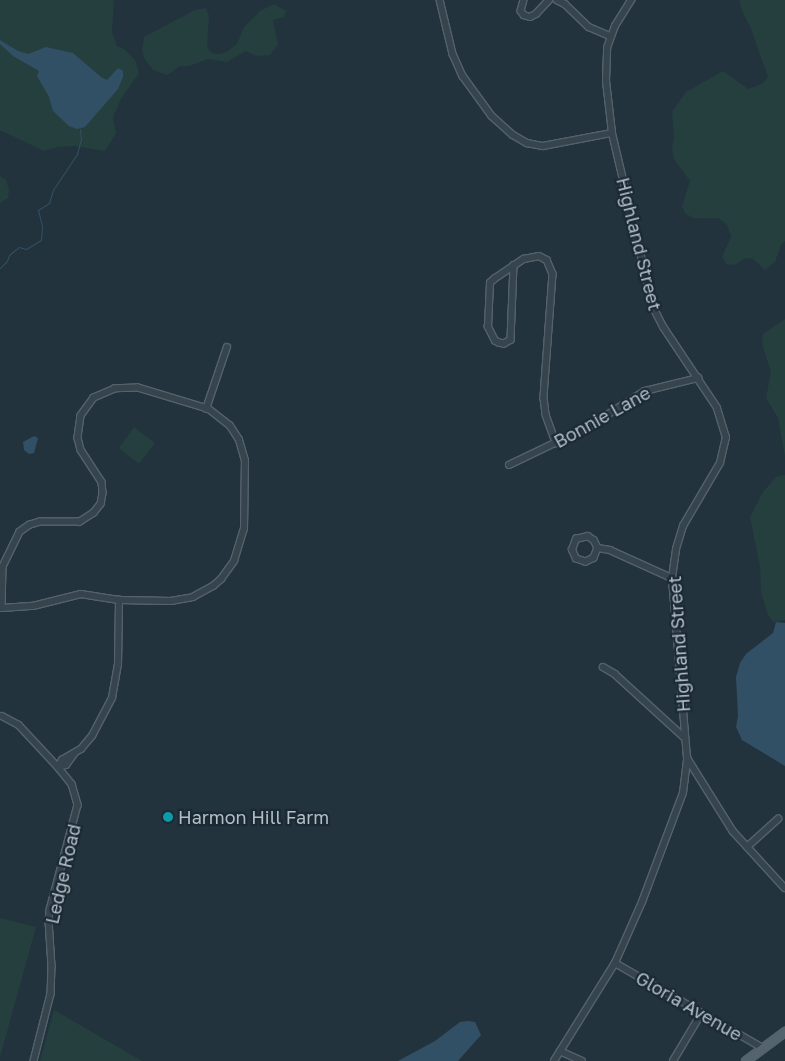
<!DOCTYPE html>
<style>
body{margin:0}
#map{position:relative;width:785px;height:1061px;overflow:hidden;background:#22333e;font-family:"Golos Text",sans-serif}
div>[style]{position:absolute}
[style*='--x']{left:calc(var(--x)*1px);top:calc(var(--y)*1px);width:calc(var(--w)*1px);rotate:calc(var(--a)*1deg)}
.green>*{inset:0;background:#243f3e}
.water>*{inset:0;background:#325065}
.stream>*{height:1px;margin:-0.5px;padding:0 0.5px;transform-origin:0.5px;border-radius:0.5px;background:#325065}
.roads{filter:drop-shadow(1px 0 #54626c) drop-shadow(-1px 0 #54626c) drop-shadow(0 1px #54626c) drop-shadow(0 -1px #54626c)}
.minor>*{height:5.5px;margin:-2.75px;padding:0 2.75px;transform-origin:2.75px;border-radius:2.75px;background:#36444e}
.major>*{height:8px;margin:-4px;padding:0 4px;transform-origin:4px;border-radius:4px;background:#54646e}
.dots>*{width:14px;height:14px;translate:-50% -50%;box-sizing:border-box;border:2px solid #1b2933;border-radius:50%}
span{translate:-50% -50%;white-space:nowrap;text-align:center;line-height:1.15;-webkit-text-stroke:4.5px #1b2933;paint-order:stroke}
.street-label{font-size:18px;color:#b2bfc9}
.poi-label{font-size:18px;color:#b2bfc9}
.left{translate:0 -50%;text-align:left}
</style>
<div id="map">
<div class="green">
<div style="clip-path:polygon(0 0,114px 0,112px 32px,117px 46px,124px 49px,135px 60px,139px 73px,121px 99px,113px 117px,116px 133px,105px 151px,74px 146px,58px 147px,44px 151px,0 130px)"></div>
<div style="clip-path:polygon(739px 0,785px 0,785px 241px,781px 245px,775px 262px,765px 270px,753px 259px,746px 258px,734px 265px,726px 264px,722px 257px,731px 237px,727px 225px,719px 218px,693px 218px,685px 213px,682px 206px,690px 181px,674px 159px,672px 148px,674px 138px,672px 112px,686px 92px,723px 71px,748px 89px,762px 84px,768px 77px,750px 26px,743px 13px)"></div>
<div style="clip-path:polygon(274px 4px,286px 11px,284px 17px,273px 20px,278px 45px,270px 55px,256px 56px,246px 51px,227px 62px,208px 59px,189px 66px,180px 66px,167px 75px,153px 70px,145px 60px,142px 51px,144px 37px,195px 10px,206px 8px,209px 16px,207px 47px,212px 53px,219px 54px,227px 52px,237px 44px,244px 27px,260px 11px)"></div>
<div style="clip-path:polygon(0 176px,6px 180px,9px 190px,8px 198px,0 203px)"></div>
<div style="clip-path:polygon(785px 319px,785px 457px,778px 418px,766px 398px,771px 372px,762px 344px,763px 334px)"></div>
<div style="clip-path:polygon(134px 427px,155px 443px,139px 464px,119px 448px)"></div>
<div style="clip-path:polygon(785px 475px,785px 620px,773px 622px,768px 615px,761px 592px,760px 566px,750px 517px,763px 492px,776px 477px)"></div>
<div style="clip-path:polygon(0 918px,36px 927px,0 1057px)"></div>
<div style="clip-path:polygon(54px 1010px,142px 1061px,40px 1061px)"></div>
</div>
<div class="water">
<div style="clip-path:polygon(0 40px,18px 51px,28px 54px,46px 47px,73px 53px,101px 77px,107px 80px,118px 68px,123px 71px,123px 77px,118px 89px,85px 127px,77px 129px,69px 126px,53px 111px,49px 97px,37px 76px,39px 71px,13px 56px,0 44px)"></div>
<div style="clip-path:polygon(34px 436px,38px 438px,34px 453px,29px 454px,24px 450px,23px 442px)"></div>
<div style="clip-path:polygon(776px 622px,785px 623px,785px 766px,742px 740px,736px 727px,738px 716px,736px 677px,740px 663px,746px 654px,773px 633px)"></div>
<div style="clip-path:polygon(468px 1021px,475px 1022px,481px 1035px,458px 1061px,398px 1061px,435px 1041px,460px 1022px)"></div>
</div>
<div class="stream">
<div style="--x:0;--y:268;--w:10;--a:-45"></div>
<div style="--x:7;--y:261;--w:6;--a:-72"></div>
<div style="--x:9;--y:255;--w:13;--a:-39"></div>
<div style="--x:19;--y:247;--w:7;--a:16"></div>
<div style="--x:26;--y:249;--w:17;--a:-31"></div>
<div style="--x:41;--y:240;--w:14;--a:-86"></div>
<div style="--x:42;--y:226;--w:16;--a:-104"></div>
<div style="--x:38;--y:210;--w:13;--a:-32"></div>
<div style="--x:49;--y:203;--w:14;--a:-73"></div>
<div style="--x:53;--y:190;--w:43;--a:-56.3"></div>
<div style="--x:77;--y:154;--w:16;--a:-75"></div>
<div style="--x:81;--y:139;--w:10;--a:-96"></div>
</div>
<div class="roads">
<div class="minor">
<div style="--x:440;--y:0;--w:56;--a:76.5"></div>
<div style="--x:453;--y:54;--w:24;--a:66"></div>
<div style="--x:463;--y:76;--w:49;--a:54.1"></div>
<div style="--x:492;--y:116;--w:28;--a:42"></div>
<div style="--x:513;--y:135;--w:16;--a:30"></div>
<div style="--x:527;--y:143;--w:16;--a:11"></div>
<div style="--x:543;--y:146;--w:70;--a:-10.7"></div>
<div style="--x:524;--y:0;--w:11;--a:105"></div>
<div style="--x:521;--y:11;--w:5;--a:53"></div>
<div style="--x:524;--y:15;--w:6;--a:18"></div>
<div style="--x:530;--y:17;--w:7;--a:-27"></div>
<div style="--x:536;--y:14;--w:19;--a:-47"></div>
<div style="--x:557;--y:0;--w:9;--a:27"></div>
<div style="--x:565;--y:4;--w:33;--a:44"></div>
<div style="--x:589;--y:27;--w:23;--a:23"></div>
<div style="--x:514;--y:265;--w:75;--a:92.3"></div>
<div style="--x:511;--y:340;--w:8;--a:150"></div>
<div style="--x:504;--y:344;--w:5;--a:-169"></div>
<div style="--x:499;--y:343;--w:4;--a:-153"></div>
<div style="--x:495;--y:341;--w:16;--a:-117"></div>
<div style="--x:488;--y:327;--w:44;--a:-87.4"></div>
<div style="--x:490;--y:283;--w:6;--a:-45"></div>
<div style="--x:494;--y:279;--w:36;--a:-34"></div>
<div style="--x:524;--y:259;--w:15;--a:-11"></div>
<div style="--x:539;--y:256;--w:9;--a:27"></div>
<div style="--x:547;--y:260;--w:15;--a:67"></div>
<div style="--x:553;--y:274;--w:124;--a:94.2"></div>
<div style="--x:544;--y:398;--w:17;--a:83"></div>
<div style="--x:546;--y:415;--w:30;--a:70"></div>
<div style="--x:206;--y:409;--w:65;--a:-71.3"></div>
<div style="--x:509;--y:465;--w:88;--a:-25.7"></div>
<div style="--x:588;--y:427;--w:67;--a:-32.3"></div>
<div style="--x:645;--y:391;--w:55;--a:-13.8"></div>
<div style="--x:598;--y:548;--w:11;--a:112"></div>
<div style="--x:594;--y:558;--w:9;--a:153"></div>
<div style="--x:586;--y:562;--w:10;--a:-163"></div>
<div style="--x:576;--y:559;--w:10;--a:-114"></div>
<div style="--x:572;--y:550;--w:12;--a:-70"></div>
<div style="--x:576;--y:539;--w:12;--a:-14"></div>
<div style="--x:588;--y:536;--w:7;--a:34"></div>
<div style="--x:594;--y:540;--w:9;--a:63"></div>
<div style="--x:598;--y:548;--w:12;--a:9"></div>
<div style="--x:610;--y:550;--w:68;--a:24.3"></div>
<div style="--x:0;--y:608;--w:2;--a:0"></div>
<div style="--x:2;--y:608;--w:31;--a:-4"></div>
<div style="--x:33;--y:606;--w:49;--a:-14"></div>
<div style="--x:81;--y:594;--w:38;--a:9"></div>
<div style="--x:119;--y:600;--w:52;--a:1.1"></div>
<div style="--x:171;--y:601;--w:22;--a:-10"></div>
<div style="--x:193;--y:597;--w:23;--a:-29"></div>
<div style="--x:213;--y:586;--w:11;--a:-41"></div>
<div style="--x:221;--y:579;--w:22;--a:-54"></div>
<div style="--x:234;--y:561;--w:34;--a:-73"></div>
<div style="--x:244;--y:529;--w:68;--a:-89.2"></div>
<div style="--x:245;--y:461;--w:22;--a:-106"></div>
<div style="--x:239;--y:440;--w:17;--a:-123"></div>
<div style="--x:230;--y:426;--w:28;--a:-142"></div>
<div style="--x:208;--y:409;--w:73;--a:-163.3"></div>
<div style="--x:138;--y:388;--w:23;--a:178"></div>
<div style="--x:115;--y:389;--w:23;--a:157"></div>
<div style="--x:94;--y:398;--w:22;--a:126"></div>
<div style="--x:81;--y:416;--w:22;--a:98"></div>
<div style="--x:78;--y:438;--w:12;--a:76"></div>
<div style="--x:81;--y:450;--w:38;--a:57"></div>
<div style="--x:102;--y:482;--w:11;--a:85"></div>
<div style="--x:103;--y:493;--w:11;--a:100"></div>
<div style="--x:101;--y:504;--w:11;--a:128"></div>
<div style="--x:94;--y:513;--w:17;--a:147"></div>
<div style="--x:80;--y:522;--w:40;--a:180"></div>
<div style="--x:40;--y:522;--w:10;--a:163"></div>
<div style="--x:30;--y:525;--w:12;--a:145"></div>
<div style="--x:20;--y:532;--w:39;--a:116"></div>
<div style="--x:3;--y:567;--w:41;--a:91.4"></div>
<div style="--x:603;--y:667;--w:14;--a:30"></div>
<div style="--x:615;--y:674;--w:93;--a:42.4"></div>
<div style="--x:2;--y:716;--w:19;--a:28"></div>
<div style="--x:19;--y:725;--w:57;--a:47.1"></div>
<div style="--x:58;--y:767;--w:22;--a:51"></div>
<div style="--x:72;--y:784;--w:22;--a:74"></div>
<div style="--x:78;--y:805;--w:109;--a:104.9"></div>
<div style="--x:50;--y:910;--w:11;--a:95"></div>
<div style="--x:49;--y:921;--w:45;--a:86.2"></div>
<div style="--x:52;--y:966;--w:28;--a:92"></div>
<div style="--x:51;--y:994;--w:69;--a:104.2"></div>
<div style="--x:688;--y:759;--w:85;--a:58"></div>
<div style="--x:733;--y:831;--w:77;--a:47.6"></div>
<div style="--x:58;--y:767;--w:8;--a:-60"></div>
<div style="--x:62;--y:760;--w:22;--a:-30"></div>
<div style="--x:81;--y:749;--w:17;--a:-50"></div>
<div style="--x:92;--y:736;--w:43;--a:-62.2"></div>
<div style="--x:112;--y:698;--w:34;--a:-80"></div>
<div style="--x:118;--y:665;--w:65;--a:-89.1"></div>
<div style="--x:58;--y:767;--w:8;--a:-14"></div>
<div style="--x:66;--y:765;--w:14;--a:-54"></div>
<div style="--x:747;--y:847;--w:42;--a:-42.1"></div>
<div style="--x:615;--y:963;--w:171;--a:29.9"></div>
<div style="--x:560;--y:1051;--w:24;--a:24"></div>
<div style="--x:554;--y:1061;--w:115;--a:-58.1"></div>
<div style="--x:615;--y:963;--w:67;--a:-66.1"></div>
<div style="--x:642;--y:902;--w:116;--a:-69.4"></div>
<div style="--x:683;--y:793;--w:35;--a:-83"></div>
<div style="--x:687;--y:758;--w:181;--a:-94.8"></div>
<div style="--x:672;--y:578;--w:29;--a:-82"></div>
<div style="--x:676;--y:549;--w:24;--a:-73"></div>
<div style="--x:683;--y:526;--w:73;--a:-59.6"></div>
<div style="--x:720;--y:463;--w:26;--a:-77"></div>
<div style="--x:726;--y:438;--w:31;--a:-107"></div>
<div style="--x:717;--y:408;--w:97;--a:-123.7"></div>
<div style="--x:663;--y:327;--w:22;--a:-117"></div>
<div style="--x:653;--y:307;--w:179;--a:-103.3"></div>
<div style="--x:612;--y:133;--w:52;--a:-96.6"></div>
<div style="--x:606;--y:81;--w:33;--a:-88"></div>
<div style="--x:607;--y:48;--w:23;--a:-70"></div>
<div style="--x:615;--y:26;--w:31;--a:-58"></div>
<div style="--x:673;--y:1061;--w:55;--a:-59.2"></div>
</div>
<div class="major">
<div style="--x:746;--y:1061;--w:49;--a:-36.6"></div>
</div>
</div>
<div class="dots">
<div style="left:168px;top:817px;background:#0f9aa8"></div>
</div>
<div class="street-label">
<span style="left:639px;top:244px;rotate:76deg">Highland Street</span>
<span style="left:602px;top:417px;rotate:-29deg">Bonnie Lane</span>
<span style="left:679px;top:644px;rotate:-94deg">Highland Street</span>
<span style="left:63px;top:874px;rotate:-77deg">Ledge Road</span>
<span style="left:689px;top:1006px;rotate:30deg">Gloria Avenue</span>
</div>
<div class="poi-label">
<span class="left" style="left:178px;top:817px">Harmon Hill Farm</span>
</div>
</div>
